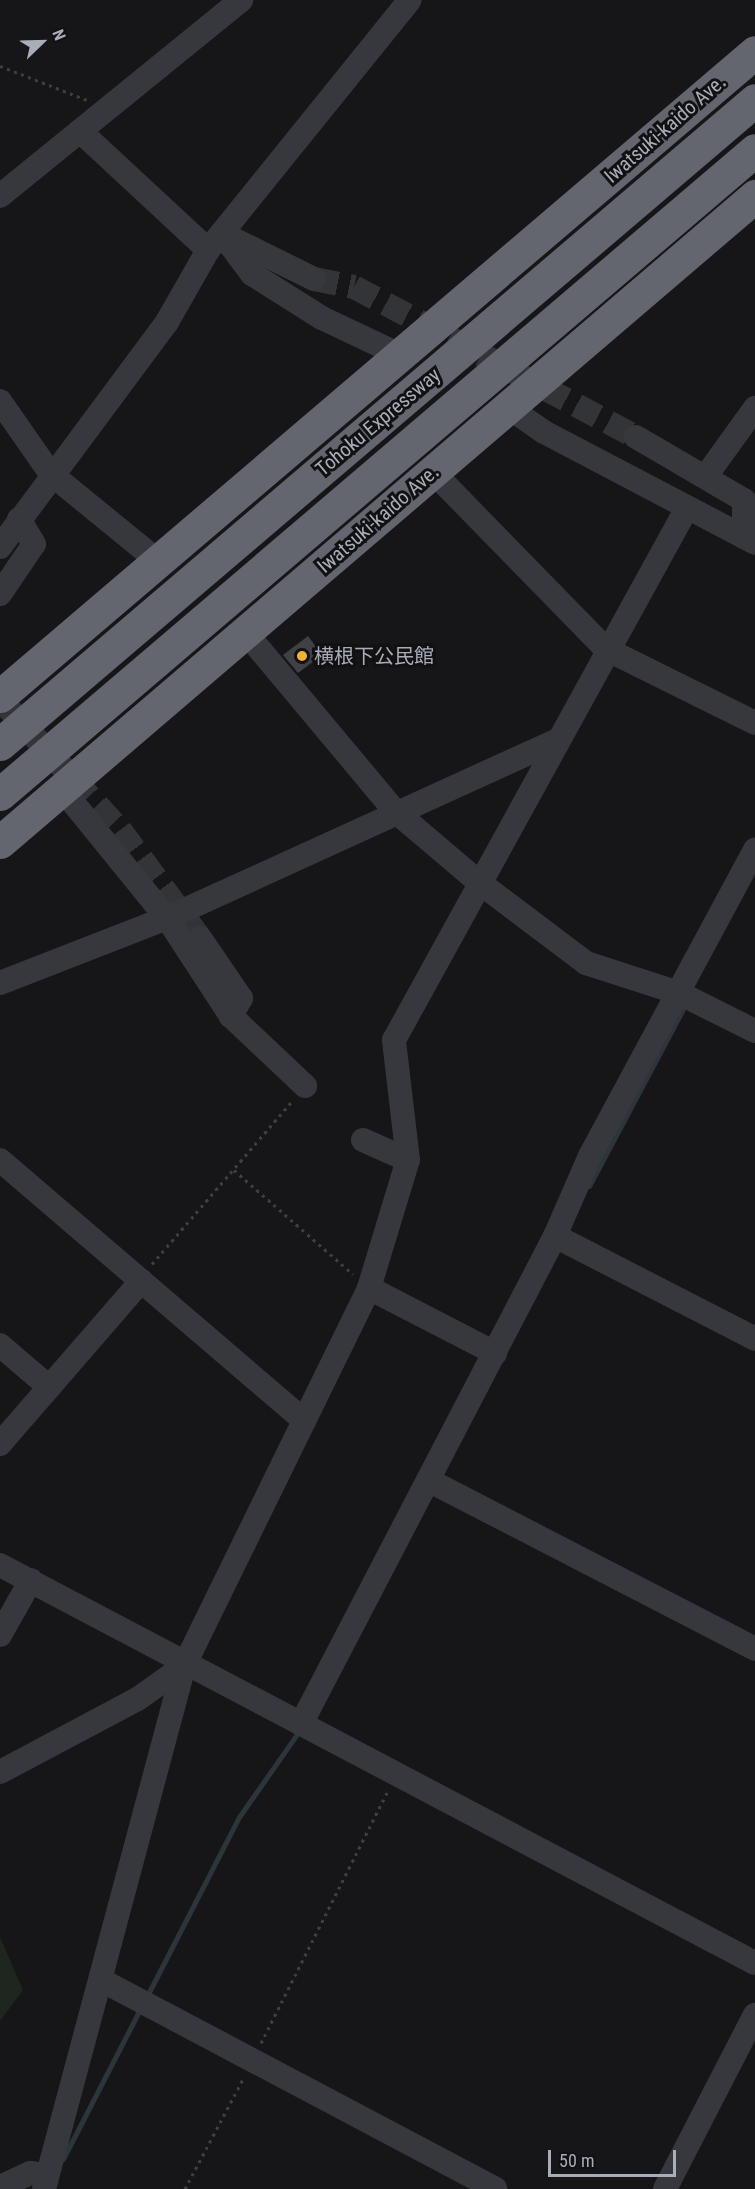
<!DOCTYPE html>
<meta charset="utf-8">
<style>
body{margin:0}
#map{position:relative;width:755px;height:2189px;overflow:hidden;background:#161618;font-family:"Roboto Condensed","Noto Sans JP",sans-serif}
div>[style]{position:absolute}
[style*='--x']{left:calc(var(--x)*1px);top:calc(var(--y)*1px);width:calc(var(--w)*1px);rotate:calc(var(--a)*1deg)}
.green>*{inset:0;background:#1e261f}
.stream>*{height:5px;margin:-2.5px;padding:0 2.5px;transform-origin:2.5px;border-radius:2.5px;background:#2c353c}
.building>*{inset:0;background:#404145}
.minor-tunnel>*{height:24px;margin-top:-12px;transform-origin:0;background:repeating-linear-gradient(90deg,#333438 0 24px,transparent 0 36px)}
.path>*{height:3px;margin-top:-1.5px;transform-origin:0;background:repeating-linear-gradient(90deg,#3d3f44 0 3px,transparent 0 7.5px)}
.minor>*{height:24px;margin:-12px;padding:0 12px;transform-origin:12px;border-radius:12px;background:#37383d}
.highway>*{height:33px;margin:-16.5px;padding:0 16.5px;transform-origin:16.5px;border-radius:16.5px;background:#63666e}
.dots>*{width:16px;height:16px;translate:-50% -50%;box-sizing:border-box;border:3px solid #111113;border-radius:50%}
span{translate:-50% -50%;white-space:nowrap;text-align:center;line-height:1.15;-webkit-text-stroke:6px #111113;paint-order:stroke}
.street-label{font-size:20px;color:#a8adb8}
.poi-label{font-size:20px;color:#a8adb8}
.left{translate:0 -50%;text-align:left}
.north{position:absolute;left:12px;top:12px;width:60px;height:60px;-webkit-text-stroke:4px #111113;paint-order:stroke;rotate:67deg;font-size:16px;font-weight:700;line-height:24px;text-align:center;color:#a8adb8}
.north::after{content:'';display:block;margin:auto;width:21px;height:27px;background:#a8adb8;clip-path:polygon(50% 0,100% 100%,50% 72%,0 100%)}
.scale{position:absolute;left:548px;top:2150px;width:128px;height:27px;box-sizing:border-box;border:3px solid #a8adb8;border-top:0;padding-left:8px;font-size:18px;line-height:21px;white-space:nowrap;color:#a8adb8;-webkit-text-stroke:4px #111113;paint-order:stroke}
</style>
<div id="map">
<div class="green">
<div style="clip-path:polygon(0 1937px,23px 1990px,0 2021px)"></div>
</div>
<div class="stream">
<div style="--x:589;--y:1186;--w:203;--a:-62"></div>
<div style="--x:147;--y:1996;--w:201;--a:-62.8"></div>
<div style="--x:239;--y:1817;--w:106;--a:-55"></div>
<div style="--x:63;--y:2159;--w:171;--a:-62.8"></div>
</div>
<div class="building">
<div style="clip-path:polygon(308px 636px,322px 655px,298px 673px,283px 655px)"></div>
</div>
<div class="minor-tunnel">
<div style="--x:314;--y:279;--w:41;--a:11.3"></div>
<div style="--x:354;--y:287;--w:319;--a:28"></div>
<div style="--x:0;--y:699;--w:178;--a:47.5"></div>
<div style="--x:120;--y:830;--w:134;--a:53.5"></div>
</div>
<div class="path">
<div style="--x:0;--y:66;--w:93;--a:21.3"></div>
<div style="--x:234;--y:1170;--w:158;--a:41.2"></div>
<div style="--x:152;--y:1264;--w:215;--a:-49.3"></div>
<div style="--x:261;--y:2043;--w:281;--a:-63.3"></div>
<div style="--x:185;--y:2189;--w:124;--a:-62.2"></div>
</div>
<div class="minor">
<div style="--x:80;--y:131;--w:175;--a:42.9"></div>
<div style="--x:0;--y:196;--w:311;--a:-39.1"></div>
<div style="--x:222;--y:234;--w:50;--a:53.1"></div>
<div style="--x:252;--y:274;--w:83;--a:32.2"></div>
<div style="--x:322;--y:318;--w:86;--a:25.4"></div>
<div style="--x:227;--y:236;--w:97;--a:26.3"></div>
<div style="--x:0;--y:401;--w:88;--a:55.2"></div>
<div style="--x:50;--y:473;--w:139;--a:39.2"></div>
<div style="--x:508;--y:407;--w:44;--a:34.8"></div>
<div style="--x:544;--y:432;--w:238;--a:27.7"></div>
<div style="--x:636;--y:437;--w:125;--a:30.3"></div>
<div style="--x:744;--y:500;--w:37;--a:90"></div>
<div style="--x:433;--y:472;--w:248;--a:45.7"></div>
<div style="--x:606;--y:649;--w:166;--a:26.4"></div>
<div style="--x:706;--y:476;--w:84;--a:-54.2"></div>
<div style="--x:0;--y:547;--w:280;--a:-53.4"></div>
<div style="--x:167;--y:322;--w:83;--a:-60.3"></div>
<div style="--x:208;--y:250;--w:321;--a:-51.1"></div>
<div style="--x:0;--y:594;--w:60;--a:-55.8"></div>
<div style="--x:34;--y:544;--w:29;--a:-121"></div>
<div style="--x:246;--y:633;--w:232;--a:50.1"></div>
<div style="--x:395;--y:811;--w:111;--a:40.3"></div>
<div style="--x:480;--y:883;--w:133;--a:37"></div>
<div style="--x:586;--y:963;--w:98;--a:17.9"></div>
<div style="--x:679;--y:993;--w:85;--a:26.6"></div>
<div style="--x:62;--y:789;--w:166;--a:50.9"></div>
<div style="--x:167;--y:918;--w:117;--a:56.9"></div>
<div style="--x:231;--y:1016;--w:102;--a:43.4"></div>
<div style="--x:200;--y:938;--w:73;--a:55.7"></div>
<div style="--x:241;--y:998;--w:21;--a:119"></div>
<div style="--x:0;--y:983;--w:179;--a:-21.3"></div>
<div style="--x:167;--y:918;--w:426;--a:-24.5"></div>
<div style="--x:363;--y:1140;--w:49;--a:24"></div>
<div style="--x:0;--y:1160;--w:401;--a:40.6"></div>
<div style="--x:555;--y:1236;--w:225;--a:27.2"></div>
<div style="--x:369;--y:1288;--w:142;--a:27.3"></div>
<div style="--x:0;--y:1345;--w:65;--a:40.6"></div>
<div style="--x:0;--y:1444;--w:216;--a:-49.1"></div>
<div style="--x:428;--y:1480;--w:368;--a:27.3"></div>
<div style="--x:0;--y:1565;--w:853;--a:27.8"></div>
<div style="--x:0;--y:1635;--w:63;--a:-60.6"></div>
<div style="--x:301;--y:1724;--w:550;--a:-62.5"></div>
<div style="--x:555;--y:1236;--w:87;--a:-66.4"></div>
<div style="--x:590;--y:1156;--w:348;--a:-61.7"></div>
<div style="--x:0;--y:1772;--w:157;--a:-28"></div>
<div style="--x:139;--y:1698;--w:55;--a:-35.4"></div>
<div style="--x:101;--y:1980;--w:446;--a:27.9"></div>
<div style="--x:0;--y:2187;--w:33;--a:-25"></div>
<div style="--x:30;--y:2173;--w:17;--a:7"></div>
<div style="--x:44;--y:2189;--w:541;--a:-75.01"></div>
<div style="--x:184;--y:1666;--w:421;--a:-63.9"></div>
<div style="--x:369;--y:1288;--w:134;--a:-73.1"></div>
<div style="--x:408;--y:1160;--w:121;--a:-96.7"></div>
<div style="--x:394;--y:1040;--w:607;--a:-61.16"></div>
<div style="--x:665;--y:2189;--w:196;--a:-62.7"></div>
</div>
<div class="highway">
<div style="--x:0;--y:696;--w:992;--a:-40.46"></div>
<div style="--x:0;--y:744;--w:992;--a:-40.46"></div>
<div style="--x:0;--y:794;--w:992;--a:-40.46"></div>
<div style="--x:0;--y:842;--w:994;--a:-40.55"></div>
</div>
<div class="dots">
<div style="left:302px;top:656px;background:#f2b134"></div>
</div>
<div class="street-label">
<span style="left:665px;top:129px;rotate:-41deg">Iwatsuki-kaido Ave.</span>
<span style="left:378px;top:422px;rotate:-40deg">Tohoku Expressway</span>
<span style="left:378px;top:519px;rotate:-41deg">Iwatsuki-kaido Ave.</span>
</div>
<div class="poi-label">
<span class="left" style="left:314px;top:656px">横根下公民館</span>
</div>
<div class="north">N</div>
<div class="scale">50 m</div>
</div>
